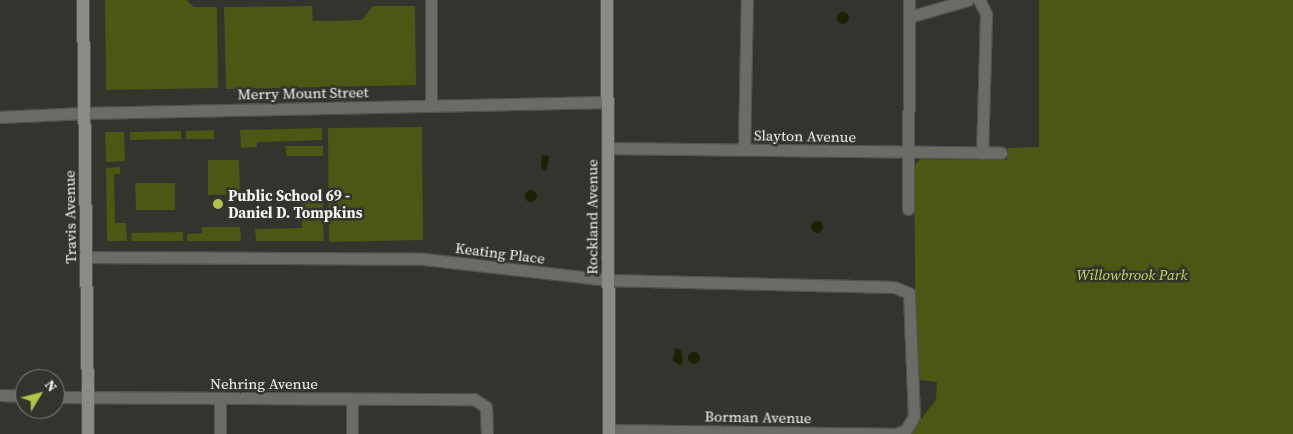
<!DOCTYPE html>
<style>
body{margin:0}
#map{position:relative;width:1293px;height:434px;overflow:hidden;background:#33342d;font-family:"Source Serif 4",serif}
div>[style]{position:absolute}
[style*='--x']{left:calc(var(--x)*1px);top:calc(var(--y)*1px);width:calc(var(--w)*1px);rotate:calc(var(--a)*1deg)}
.green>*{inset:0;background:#4e5614}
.water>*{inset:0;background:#1d2103}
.round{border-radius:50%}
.roads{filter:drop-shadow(1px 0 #52534c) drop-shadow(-1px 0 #52534c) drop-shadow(0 1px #52534c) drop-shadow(0 -1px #52534c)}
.street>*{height:11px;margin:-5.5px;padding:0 5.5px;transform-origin:5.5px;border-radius:5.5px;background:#6b6c68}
.secondary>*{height:12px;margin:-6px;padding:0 6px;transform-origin:6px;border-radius:6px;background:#8a8b86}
.dots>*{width:14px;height:14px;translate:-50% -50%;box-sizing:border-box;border:2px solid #33342d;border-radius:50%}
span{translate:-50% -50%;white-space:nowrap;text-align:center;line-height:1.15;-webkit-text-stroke:5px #33342d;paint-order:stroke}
.street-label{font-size:15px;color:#f4f5f1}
.poi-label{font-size:15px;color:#f4f5f1;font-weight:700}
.left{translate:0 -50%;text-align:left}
.park-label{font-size:15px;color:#c7d85a;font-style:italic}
.north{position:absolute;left:15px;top:369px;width:50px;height:50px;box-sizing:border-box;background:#33342d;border:1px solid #80817b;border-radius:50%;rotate:53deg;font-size:14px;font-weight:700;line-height:20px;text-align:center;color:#f4f5f1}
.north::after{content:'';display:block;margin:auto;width:18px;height:22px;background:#b3c24b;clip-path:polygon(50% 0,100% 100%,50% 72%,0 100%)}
</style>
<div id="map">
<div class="green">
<div style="clip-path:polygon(105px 0,186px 0,194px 7px,217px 7px,218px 88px,106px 90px)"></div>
<div style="clip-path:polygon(1039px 0,1293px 0,1293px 434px,909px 434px,936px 400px,937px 382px,920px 380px,916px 375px,914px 166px,920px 159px,1007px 160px,1008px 148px,1039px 147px)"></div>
<div style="clip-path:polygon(312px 6px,313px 21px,331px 21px,362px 20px,373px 6px,415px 6px,416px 85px,226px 89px,224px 7px)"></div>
<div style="clip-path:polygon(422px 127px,423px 240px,329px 242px,328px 128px)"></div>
<div style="clip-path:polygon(322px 128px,322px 140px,257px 142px,257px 147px,241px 148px,240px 130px)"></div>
<div style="clip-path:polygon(214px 130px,214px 139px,186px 139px,186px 131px)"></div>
<div style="clip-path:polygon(181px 131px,181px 139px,130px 140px,130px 132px)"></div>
<div style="clip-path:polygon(105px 132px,124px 132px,125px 161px,106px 162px)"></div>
<div style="clip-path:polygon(285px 146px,323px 146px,323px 156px,287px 156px)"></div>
<div style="clip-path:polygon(208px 160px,239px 160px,240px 194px,208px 195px)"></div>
<div style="clip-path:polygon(120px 167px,120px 174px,114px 174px,115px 223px,126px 223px,127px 241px,107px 241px,106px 168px)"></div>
<div style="clip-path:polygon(135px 183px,175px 183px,175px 210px,136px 210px)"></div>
<div style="clip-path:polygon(323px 198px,323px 215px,314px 212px,308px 215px,311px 221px,323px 218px,324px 241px,256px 241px,255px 229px,302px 228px,301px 199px)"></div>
<div style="clip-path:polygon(202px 227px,240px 227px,241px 241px,187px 241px,187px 234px,202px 233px)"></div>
<div style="clip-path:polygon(183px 232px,183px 241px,132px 241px,131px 233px)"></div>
</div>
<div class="water">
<div class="round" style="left:837px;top:12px;width:12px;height:12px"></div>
<div style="clip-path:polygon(542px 155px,549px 156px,546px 171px,541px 168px)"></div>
<div class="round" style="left:525px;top:190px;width:12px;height:12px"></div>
<div class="round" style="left:811px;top:221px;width:12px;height:12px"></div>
<div style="clip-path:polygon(675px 348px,681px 350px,683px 362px,680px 365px,673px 361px)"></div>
<div class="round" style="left:688px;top:352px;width:12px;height:12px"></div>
</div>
<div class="roads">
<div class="street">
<div style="--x:431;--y:0;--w:105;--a:90"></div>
<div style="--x:979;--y:0;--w:16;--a:63"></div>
<div style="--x:986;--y:14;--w:139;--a:91.6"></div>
<div style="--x:909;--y:17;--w:61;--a:-16.1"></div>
<div style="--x:0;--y:117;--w:85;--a:-2.7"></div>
<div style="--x:85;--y:113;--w:523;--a:-1.2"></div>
<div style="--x:608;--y:148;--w:393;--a:0.7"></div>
<div style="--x:744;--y:150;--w:150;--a:-88.9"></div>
<div style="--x:908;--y:209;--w:209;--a:-89.7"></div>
<div style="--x:86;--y:257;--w:338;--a:0.3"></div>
<div style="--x:424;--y:259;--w:185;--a:6.5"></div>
<div style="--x:608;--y:280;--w:286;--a:1.4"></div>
<div style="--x:894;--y:287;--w:16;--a:22"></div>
<div style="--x:909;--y:293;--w:123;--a:87.7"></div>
<div style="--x:914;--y:416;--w:16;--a:120"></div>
<div style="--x:906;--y:430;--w:11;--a:158"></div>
<div style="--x:896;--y:434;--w:287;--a:-179.2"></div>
<div style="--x:0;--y:395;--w:25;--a:2"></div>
<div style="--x:55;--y:397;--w:419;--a:0.3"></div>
<div style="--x:474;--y:399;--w:14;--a:34"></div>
<div style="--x:486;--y:407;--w:27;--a:88"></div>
<div style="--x:220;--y:399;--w:35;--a:90"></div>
<div style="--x:352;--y:399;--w:35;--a:90"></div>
</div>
<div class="secondary">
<div style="--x:83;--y:0;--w:434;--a:89.3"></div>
<div style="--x:607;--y:0;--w:434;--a:89.7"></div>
</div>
</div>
<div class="dots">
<div style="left:218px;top:204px;background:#b3c24b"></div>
</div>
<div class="street-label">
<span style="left:303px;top:93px;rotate:-1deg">Merry Mount Street</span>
<span style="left:805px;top:136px;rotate:1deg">Slayton Avenue</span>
<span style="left:70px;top:217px;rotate:-91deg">Travis Avenue</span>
<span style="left:592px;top:217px;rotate:-90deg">Rockland Avenue</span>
<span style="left:500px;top:253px;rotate:7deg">Keating Place</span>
<span style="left:264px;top:384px">Nehring Avenue</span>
<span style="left:758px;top:417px;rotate:1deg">Borman Avenue</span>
</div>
<div class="poi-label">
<span class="left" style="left:228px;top:204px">Public School 69 -<br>Daniel D. Tompkins</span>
</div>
<div class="park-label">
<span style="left:1132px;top:275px">Willowbrook Park</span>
</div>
<div class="north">N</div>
</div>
